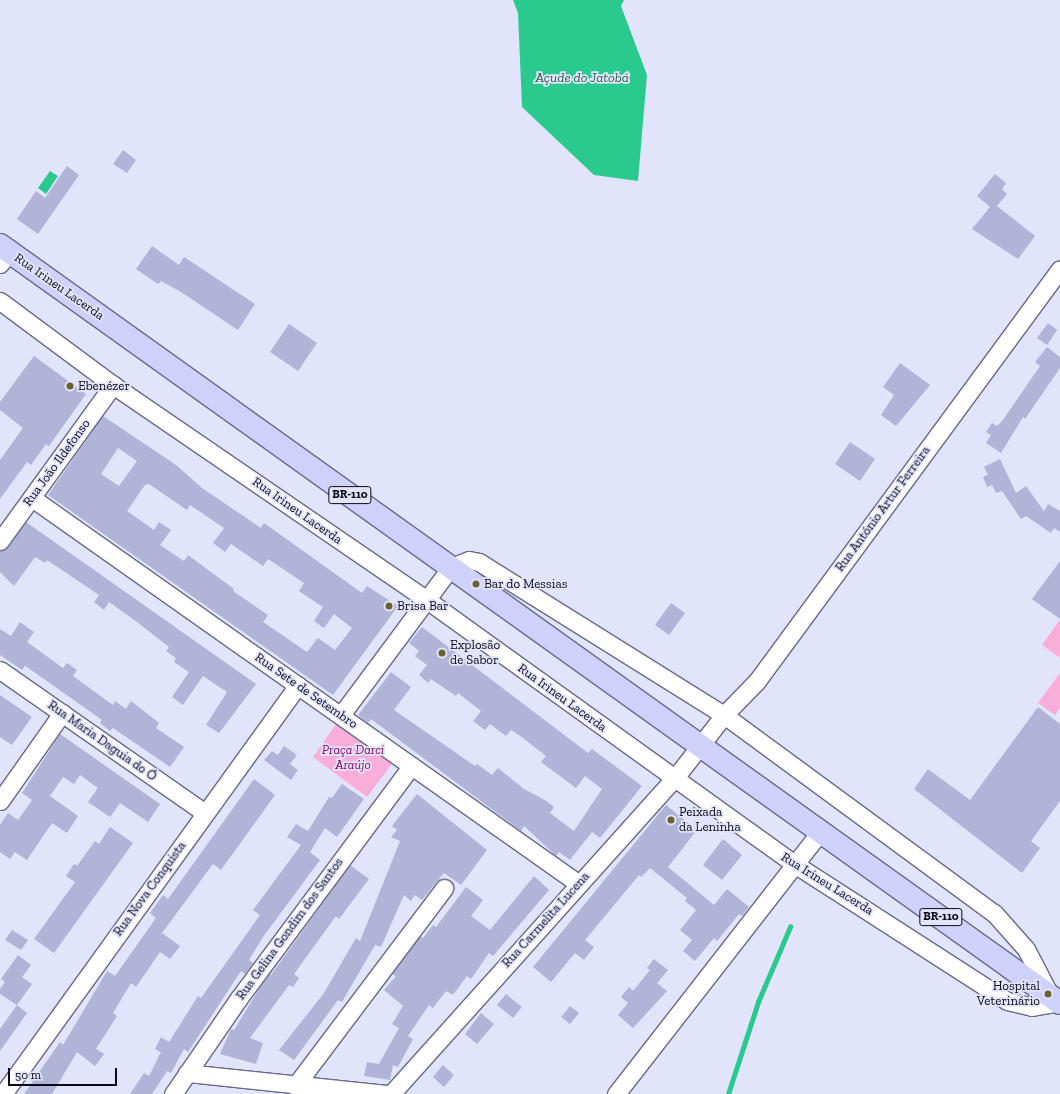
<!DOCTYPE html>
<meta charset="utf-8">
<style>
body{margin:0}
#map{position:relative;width:1060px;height:1094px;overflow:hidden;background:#e2e4fb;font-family:"Zilla Slab",serif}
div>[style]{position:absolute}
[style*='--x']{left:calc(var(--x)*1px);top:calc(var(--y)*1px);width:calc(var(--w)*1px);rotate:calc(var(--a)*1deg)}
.green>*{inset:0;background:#f8addb}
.water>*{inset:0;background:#2aca8f}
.stream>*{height:4.5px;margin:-2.25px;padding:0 2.25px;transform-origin:2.25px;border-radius:2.25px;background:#2aca8f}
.building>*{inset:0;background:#b1b3d7}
.roads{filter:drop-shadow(1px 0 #68698b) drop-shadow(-1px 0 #68698b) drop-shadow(0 1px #68698b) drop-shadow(0 -1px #68698b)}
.street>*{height:17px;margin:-8.5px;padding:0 8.5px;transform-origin:8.5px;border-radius:8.5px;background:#fff}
.primary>*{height:22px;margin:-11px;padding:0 11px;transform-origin:11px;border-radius:11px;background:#d0d1fa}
.dots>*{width:11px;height:11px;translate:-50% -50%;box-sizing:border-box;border:2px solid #e2e4fb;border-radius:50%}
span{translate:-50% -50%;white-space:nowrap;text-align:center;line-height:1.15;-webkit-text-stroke:3.5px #e2e4fb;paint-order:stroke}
.shield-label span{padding:1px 3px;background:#e2e4fb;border:1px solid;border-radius:3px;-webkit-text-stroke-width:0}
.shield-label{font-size:12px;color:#0a0a17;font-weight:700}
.street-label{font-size:13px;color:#0a0a17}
.poi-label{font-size:13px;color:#0a0a17}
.left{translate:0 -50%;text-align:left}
.right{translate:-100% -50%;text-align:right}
.park-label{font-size:13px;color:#8d056b;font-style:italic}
.water-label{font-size:14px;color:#2b644b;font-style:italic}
.scale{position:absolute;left:8px;top:1068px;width:109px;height:18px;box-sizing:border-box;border:2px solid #0a0a17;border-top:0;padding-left:5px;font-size:12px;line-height:14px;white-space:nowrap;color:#0a0a17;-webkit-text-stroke:3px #e2e4fb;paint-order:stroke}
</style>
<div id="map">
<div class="green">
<div style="clip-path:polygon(1059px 621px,1060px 622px,1060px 658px,1042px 645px)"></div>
<div style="clip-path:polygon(1060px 673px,1060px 708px,1055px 715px,1038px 703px)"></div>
<div style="clip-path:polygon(339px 720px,394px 761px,367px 797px,313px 757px)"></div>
</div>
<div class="water">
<div style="clip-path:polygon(513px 0,624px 0,621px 6px,647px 75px,638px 181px,594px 175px,522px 107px,518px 13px)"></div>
<div style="clip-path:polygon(50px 171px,58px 176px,46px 194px,38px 188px)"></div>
</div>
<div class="stream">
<div style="--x:728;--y:1094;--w:97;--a:-71.9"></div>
<div style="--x:758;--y:1002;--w:82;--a:-66.9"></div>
</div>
<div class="building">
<div style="clip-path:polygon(123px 150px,136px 160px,127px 173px,113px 164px)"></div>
<div style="clip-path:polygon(67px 166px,79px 175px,38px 234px,17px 219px,36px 191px,45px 198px)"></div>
<div style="clip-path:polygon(995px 174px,1006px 183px,1002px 189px,1007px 194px,997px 206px,1035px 236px,1018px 259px,972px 229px,990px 207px,977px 196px)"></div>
<div style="clip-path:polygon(152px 246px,179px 265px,184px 257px,255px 304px,238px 330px,181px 292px,161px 281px,158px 284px,136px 269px)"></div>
<div style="clip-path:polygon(1048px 323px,1057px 330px,1047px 345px,1037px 338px)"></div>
<div style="clip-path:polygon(289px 324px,317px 343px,298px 371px,270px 352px)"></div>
<div style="clip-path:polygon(1047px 347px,1060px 357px,1060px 368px,1025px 419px,1023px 417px,1001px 453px,986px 443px,991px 435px,986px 432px,992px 423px,997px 426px,1003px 420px,1040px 366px,1035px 362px)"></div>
<div style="clip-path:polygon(34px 356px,86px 394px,49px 446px,46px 444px,31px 465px,27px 462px,0 499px,0 460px,23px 428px,0 410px,0 402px)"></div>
<div style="clip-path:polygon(900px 363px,930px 385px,896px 426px,881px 415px,894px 395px,883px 387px)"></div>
<div style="clip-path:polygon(evenodd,103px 416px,176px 465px,202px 488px,261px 528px,264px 523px,362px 593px,367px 586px,398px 606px,333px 695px,48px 495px,103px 416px,118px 448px,137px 461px,119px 486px,101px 474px,118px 448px,103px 416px,149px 484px,187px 510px,190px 505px,224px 528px,213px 543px,225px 552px,231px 544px,263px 566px,268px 559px,304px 583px,299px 591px,323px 607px,314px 621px,324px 628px,334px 614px,352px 628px,335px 650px,318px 638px,307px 652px,263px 622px,268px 615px,233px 591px,234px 589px,188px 555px,184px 561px,160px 545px,171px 530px,159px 522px,154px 530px,127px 511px,145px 485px,149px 484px)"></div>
<div style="clip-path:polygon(850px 442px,875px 459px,860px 481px,835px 464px)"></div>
<div style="clip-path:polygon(1000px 459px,1016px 493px,1026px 486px,1044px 511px,1048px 504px,1060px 511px,1060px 532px,1054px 528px,1051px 533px,1026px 516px,1021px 519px,1002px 491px,996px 493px,992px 485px,987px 487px,983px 477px,988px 475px,984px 467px)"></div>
<div style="clip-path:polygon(26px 522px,256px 684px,219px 733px,206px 725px,227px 692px,203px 676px,183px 705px,172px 697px,189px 672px,174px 662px,176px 658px,166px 651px,169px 647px,137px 622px,109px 602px,104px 610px,94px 602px,99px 595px,47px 560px,45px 563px,35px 557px,14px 586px,0 572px,0 552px,8px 547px)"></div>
<div style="clip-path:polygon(1060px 561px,1060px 619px,1032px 599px)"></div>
<div style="clip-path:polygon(671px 603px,685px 613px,669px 635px,655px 625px)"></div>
<div style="clip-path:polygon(20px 622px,34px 632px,27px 642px,63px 668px,67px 663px,77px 670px,73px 676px,113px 705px,115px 701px,126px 709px,131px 701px,159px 723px,156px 728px,184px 747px,170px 767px,113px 728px,110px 731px,100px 723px,102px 720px,34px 672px,25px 666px,22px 670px,0 655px,0 629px,11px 636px)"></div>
<div style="clip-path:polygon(422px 627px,588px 753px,592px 749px,642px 786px,600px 838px,592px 832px,570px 860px,559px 852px,556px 856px,524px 826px,521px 831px,371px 719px,368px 723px,358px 715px,391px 672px,411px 687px,394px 710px,475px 766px,477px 764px,492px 775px,498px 768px,524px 789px,545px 800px,554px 807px,550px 813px,574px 831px,602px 789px,585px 776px,576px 788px,541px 762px,546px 756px,519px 735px,511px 730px,506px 736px,490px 724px,485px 730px,473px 721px,481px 711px,458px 693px,456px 696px,431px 679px,428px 683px,419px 675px,427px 665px,415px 656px,419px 651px,409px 643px)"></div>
<div style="clip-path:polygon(0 695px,32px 717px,12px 745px,0 737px)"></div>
<div style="clip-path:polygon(1038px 707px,1060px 724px,1060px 801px,1031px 841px,1040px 848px,1022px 873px,914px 789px,928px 769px,970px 800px)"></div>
<div style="clip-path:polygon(60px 734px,160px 804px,148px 822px,120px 803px,110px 817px,88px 802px,98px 788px,80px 775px,74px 784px,63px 777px,50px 796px,78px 816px,67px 833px,52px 823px,27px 860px,15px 852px,10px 859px,0 852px,0 825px,8px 813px,18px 820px,32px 800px,22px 793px)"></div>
<div style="clip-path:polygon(284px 746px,297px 755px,290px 764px,298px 770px,291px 780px,264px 760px,272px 751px,278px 755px)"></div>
<div style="clip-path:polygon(254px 779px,275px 795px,221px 870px,213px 864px,162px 933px,180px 946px,170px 959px,160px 952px,136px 987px,131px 983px,113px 1013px,117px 1016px,96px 1049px,104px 1054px,95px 1066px,77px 1052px,52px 1094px,24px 1094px,60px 1042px,63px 1045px,107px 971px,115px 976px,156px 918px,150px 913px,163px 895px,168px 899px)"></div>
<div style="clip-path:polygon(342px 784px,364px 799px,337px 837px,325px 828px,310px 852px,320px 860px,263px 937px,249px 960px,253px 963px,245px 974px,241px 971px,188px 1052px,184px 1049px,171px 1073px,167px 1071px,152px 1094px,130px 1094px,144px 1073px,149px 1076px,161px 1052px,155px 1049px,161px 1037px,169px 1042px,198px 996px,201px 998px,260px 915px,253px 910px,301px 845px,287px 837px,296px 824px,308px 831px,329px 797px,332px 798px)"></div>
<div style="clip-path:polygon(417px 794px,487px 850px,461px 885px,444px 873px,422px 900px,415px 895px,411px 901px,404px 895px,381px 947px,375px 945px,342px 1002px,338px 1000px,294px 1060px,279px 1050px,324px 993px,356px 938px,360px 941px,400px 841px,391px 837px,397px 830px,392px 826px)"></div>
<div style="clip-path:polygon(666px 805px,697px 830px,668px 867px,714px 905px,727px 889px,749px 907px,742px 916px,739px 914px,717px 941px,714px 938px,695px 961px,683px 951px,692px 940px,680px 930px,696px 910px,685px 901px,687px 898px,650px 868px,641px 877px,639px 875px,585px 940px,594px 947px,584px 960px,575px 953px,551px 982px,533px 967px)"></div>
<div style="clip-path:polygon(110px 827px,133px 843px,54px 953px,34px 939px,75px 882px,66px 876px,74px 864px,77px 866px,95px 841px,99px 844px)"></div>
<div style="clip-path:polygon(723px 839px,742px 855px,722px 880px,703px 865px)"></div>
<div style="clip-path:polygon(350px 865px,369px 879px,339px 919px,336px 916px,294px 974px,299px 978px,293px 987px,289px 985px,250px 1038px,263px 1043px,256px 1064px,220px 1054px,231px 1029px,234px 1030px,262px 984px,269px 974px,271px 975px)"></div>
<div style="clip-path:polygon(534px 876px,549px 890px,493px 956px,489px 953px,471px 979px,467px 976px,453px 995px,446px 991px,433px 1008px,429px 1005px,408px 1036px,413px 1039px,398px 1067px,393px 1065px,390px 1080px,364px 1076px,367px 1062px,379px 1064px,399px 1028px,392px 1024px,403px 1006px,384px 990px,396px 976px,392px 974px,420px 936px,423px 938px,433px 925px,436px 927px,466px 887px,483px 900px,471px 916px,490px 930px)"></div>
<div style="clip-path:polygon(12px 930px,28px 940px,21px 950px,5px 940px)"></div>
<div style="clip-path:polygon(18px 955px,31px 965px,22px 977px,32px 984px,17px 1005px,0 994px,0 989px,5px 982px,1px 979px)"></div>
<div style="clip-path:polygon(654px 959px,668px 970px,657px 983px,667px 991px,633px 1028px,618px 1015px,628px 1003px,621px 997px,629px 987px,633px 991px,650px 970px,647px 968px)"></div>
<div style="clip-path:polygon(506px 994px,522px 1007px,513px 1018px,497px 1005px)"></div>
<div style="clip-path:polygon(17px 1005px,27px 1013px,0 1051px,0 1029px)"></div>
<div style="clip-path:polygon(570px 1006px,579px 1013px,570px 1024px,561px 1017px)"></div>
<div style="clip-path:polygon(481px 1013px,494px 1024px,477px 1044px,465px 1034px)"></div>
<div style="clip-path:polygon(443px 1065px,454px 1075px,444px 1087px,433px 1077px)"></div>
</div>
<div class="roads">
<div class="street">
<div style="--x:0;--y:264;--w:15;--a:-53"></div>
<div style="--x:0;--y:301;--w:141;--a:36.6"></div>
<div style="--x:113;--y:385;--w:381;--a:34.4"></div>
<div style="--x:427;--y:600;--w:454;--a:35.7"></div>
<div style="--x:796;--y:865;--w:251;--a:32.8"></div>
<div style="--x:1007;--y:1001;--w:26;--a:13"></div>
<div style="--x:1032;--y:1007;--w:27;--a:-10"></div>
<div style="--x:32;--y:498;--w:669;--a:35.21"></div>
<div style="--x:0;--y:541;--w:193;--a:-54.1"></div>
<div style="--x:0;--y:670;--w:250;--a:34.9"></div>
<div style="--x:341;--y:715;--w:184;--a:-53.4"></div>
<div style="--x:451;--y:567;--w:19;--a:-21"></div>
<div style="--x:469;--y:560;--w:10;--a:11"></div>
<div style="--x:479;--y:562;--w:289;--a:32"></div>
<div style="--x:724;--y:715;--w:335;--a:36.3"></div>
<div style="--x:994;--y:913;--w:48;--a:48.4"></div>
<div style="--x:1026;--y:949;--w:52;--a:62.4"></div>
<div style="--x:0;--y:801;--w:108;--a:-54.8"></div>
<div style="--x:187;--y:1073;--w:202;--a:6"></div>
<div style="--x:295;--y:1086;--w:248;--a:-53"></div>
<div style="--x:3;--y:1094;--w:504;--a:-54.2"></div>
<div style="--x:173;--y:1094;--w:116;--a:-55.5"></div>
<div style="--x:239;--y:998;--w:289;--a:-53.4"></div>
<div style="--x:391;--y:1094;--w:423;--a:-48.1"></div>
<div style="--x:674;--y:779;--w:81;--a:-52"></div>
<div style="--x:724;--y:715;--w:47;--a:-45.9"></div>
<div style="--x:757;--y:681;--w:511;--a:-53.67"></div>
<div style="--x:616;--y:1094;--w:333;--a:-52.1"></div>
</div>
<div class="primary">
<div style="--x:0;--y:245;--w:1303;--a:35.57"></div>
</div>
</div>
<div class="dots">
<div style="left:70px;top:386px;background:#696330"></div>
<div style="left:476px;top:584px;background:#696330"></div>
<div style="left:389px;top:606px;background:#696330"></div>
<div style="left:442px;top:653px;background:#696330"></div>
<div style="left:671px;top:820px;background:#696330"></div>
<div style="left:1048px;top:994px;background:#696330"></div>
</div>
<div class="shield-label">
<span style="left:350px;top:495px">BR-110</span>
<span style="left:941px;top:917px">BR-110</span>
</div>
<div class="street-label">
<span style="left:59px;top:287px;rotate:35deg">Rua Irineu Lacerda</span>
<span style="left:57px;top:463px;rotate:-54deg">Rua João Ildefonso</span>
<span style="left:883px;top:509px;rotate:-54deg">Rua António Artur Ferreira</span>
<span style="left:297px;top:511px;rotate:35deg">Rua Irineu Lacerda</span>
<span style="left:306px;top:691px;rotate:35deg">Rua Sete de Setembro</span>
<span style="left:562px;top:698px;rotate:36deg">Rua Irineu Lacerda</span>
<span style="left:102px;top:741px;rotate:35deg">Rua Maria Daguia do Ó</span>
<span style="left:827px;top:884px;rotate:32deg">Rua Irineu Lacerda</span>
<span style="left:150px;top:889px;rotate:-54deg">Rua Nova Conquista</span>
<span style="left:546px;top:920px;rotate:-48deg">Rua Carmelita Lucena</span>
<span style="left:290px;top:929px;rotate:-54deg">Rua Gelina Gondim dos Santos</span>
</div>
<div class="poi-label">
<span class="left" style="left:78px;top:386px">Ebenézer</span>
<span class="left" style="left:484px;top:584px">Bar do Messias</span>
<span class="left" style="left:397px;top:606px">Brisa Bar</span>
<span class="left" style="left:450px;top:653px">Explosão<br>de Sabor</span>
<span class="left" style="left:679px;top:820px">Peixada<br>da Leninha</span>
<span class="right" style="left:1040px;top:994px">Hospital<br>Veterinário</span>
</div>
<div class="park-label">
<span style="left:353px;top:758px">Praça Darci<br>Araújo</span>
</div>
<div class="water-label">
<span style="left:582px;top:78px">Açude do Jatobá</span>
</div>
<div class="scale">50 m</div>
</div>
